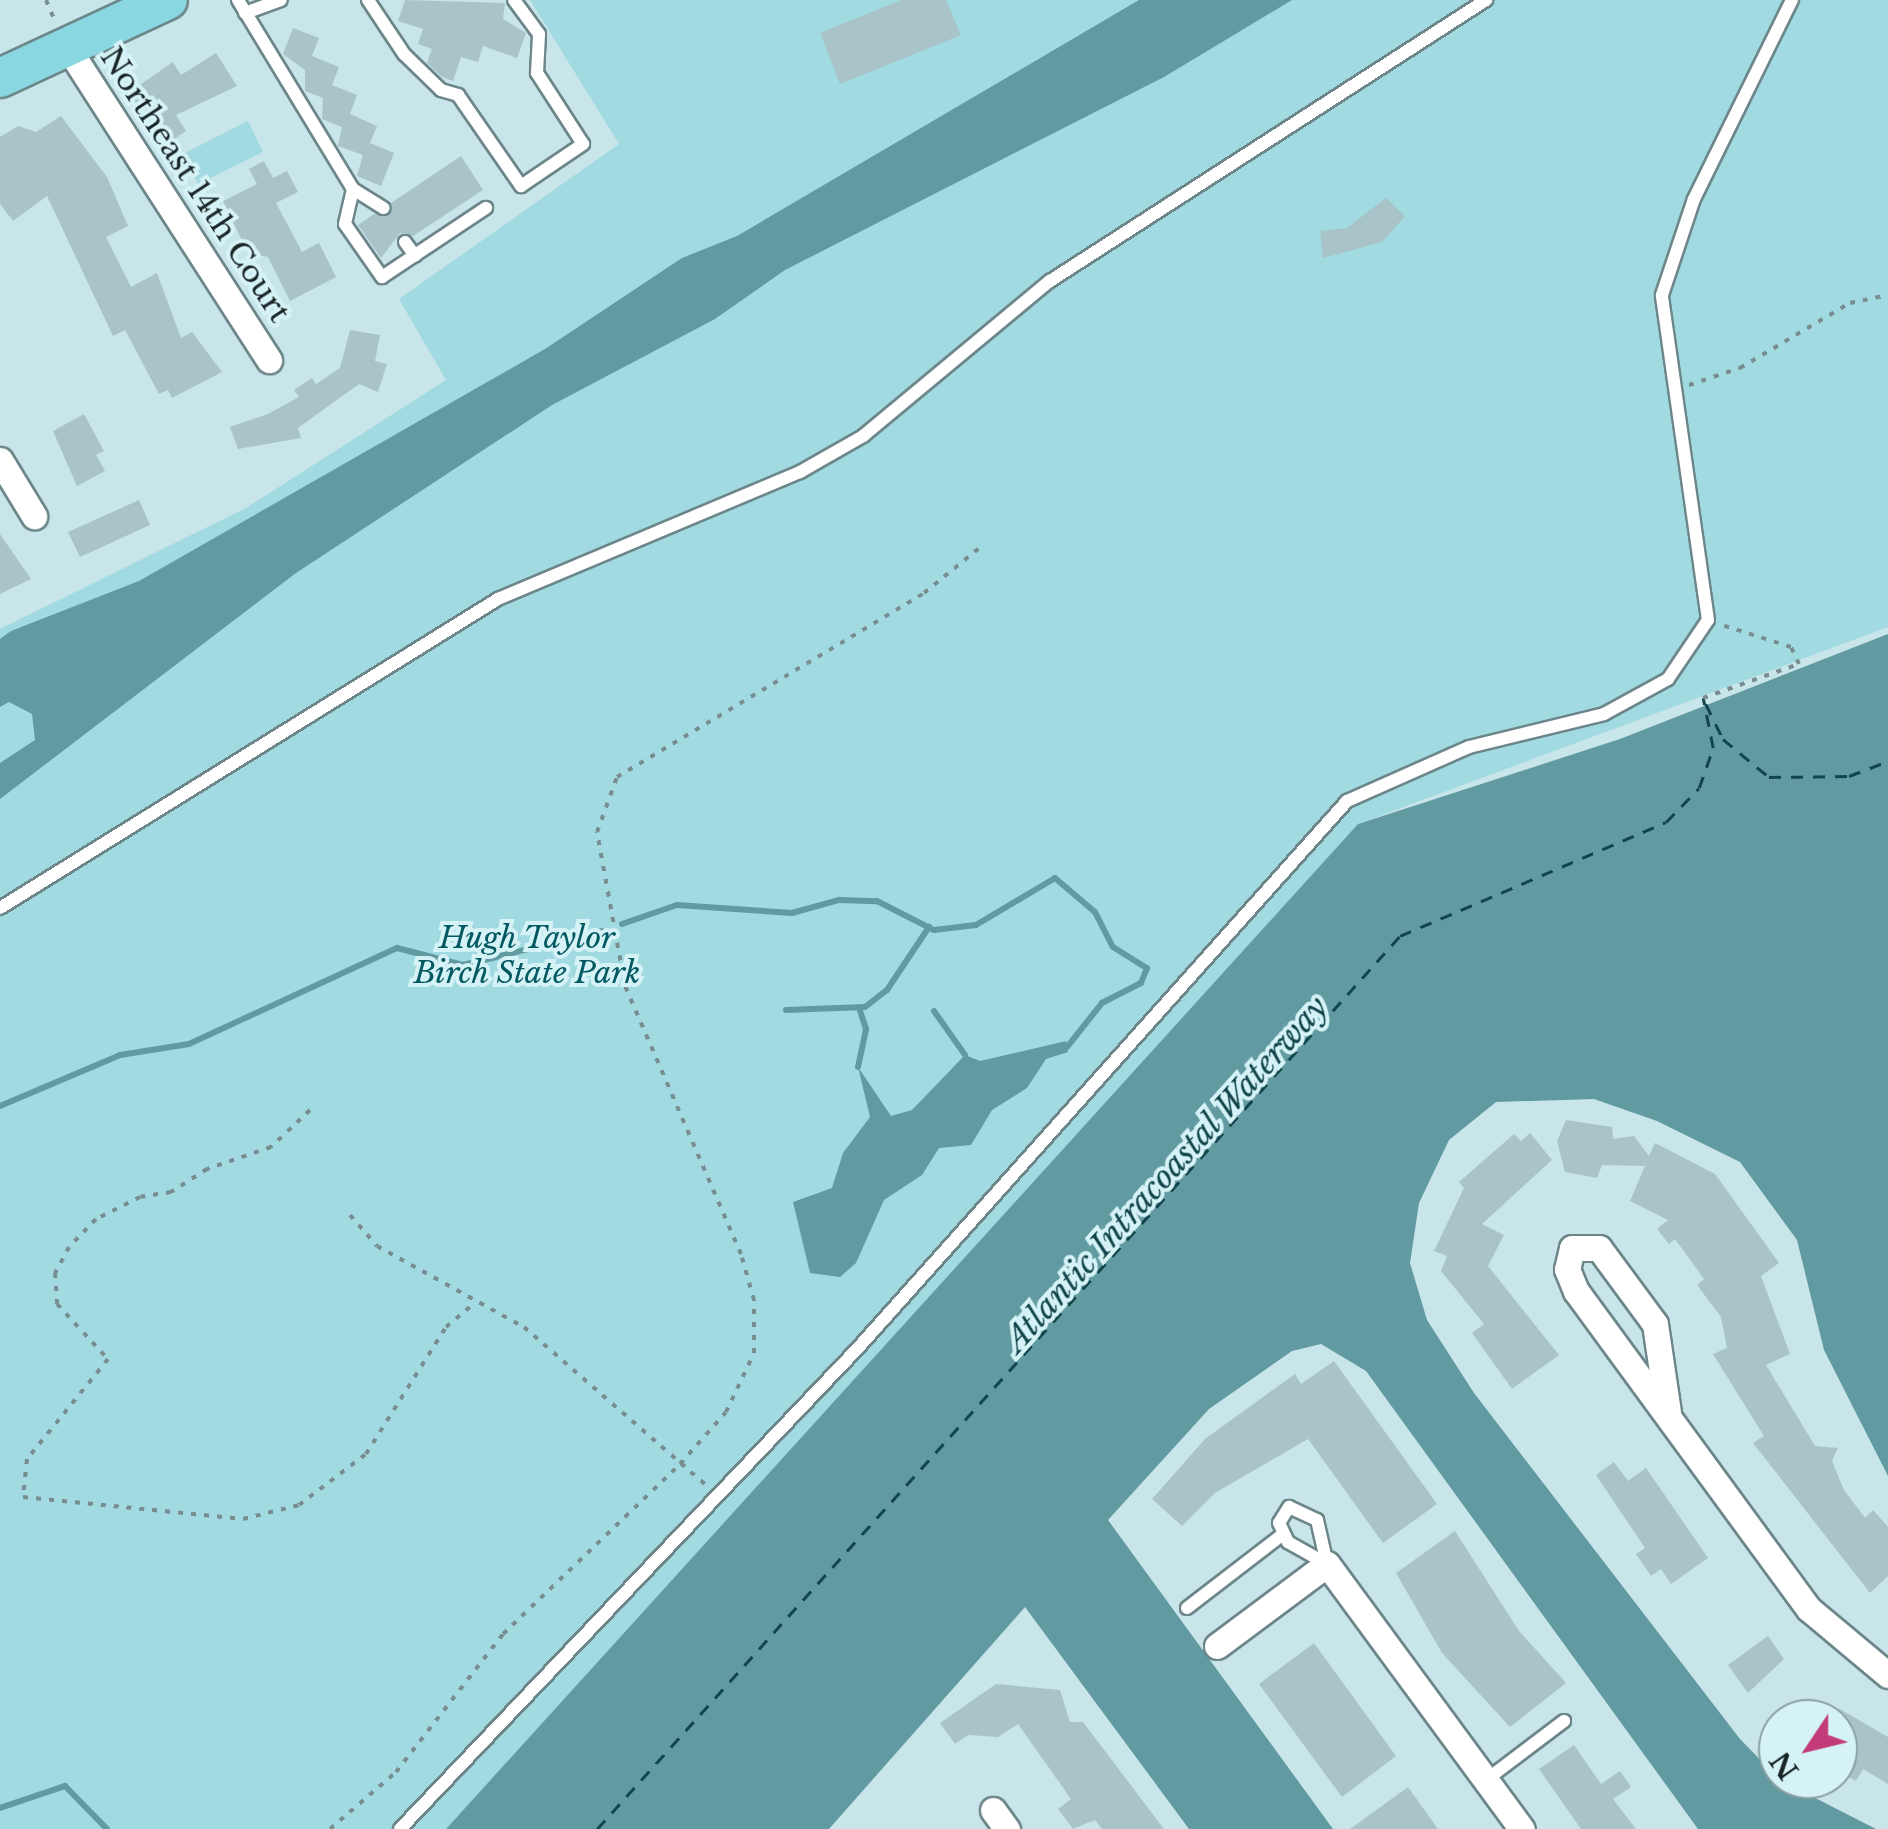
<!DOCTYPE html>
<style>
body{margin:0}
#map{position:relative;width:1888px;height:1829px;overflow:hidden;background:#c8e5e9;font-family:"Libre Baskerville",serif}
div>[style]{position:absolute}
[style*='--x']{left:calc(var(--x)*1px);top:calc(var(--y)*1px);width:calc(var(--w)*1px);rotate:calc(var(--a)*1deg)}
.green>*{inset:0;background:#a1dae1}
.water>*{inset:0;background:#629aa1}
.stream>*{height:6px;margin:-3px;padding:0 3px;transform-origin:3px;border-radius:3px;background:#629aa1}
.ferry>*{height:2.5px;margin-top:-1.25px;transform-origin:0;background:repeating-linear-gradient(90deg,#12464c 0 12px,transparent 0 22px)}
.building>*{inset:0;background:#a8c4c8}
.path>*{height:4px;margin-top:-2px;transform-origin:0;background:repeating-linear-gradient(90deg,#788d90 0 5px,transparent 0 13px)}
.roads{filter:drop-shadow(2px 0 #6c868a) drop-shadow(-2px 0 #6c868a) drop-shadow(0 2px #6c868a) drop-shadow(0 -2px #6c868a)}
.lane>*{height:12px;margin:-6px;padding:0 6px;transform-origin:6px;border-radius:6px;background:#fff}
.street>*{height:25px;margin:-12.5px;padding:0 12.5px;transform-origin:12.5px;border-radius:12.5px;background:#fff}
.primary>*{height:38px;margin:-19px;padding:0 19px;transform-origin:19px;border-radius:19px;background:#89d7e0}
span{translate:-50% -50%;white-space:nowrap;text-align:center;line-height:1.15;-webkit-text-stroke:8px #d5f2f6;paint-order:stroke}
.street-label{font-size:30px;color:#1a2526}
.park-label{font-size:30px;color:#025962;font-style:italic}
.water-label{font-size:32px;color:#12464c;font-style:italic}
.north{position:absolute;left:1758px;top:1699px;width:100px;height:100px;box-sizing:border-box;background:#d5f2f6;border:2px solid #8aa0a3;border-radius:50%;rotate:235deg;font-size:28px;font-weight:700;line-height:40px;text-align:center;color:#1a2526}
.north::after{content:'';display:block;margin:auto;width:35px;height:45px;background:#c33b79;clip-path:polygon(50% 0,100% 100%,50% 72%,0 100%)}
</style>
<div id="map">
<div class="green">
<div style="clip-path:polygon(530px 0,1888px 0,1888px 627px,1358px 824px,446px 1829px,0 1829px,0 629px,246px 508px,446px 380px,399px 299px,619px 144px)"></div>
<div style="clip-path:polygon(248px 121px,263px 152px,198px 184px,183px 154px)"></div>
</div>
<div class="water">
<div style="clip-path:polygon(1139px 0,1292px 0,1164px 77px,785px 270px,715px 319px,552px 405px,296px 573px,0 799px,0 763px,35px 740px,32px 714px,9px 702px,0 707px,0 639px,11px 631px,139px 581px,545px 349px,682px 258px,737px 236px)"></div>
<div style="clip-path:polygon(1888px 634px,1888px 1476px,1824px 1350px,1797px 1240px,1740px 1162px,1657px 1121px,1594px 1099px,1496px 1102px,1449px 1140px,1419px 1203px,1410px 1263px,1427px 1320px,1474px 1393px,1740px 1739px,1780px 1780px,1876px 1829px,1698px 1829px,1366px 1371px,1321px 1344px,1292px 1351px,1209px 1409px,1108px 1520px,1333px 1829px,1189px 1829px,1025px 1607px,829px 1829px,446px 1829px,1358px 824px,1620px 739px)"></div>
<div style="clip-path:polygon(1066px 1041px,1068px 1052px,1046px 1059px,1027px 1088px,992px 1110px,971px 1145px,939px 1148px,922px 1175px,884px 1200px,856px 1263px,840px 1277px,810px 1273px,793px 1202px,832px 1188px,843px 1153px,870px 1117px,858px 1067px,891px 1116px,912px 1110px,965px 1055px,980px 1061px)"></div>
</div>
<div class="stream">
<div style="--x:622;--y:924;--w:58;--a:-19.1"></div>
<div style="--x:677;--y:905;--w:115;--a:4"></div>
<div style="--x:792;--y:913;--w:49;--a:-15.5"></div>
<div style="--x:839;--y:900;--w:38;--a:2"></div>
<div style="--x:877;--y:901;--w:64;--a:27"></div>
<div style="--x:934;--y:930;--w:42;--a:-6.8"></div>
<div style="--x:976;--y:925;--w:92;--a:-30.7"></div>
<div style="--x:1055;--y:878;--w:52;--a:40.4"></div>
<div style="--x:1095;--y:912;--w:39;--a:63"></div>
<div style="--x:1113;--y:947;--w:40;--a:32"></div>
<div style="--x:1147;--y:968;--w:16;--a:112"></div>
<div style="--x:1141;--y:983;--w:44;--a:152.9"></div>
<div style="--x:1102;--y:1003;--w:56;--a:128.5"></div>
<div style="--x:786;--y:1010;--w:79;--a:-2.2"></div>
<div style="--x:865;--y:1007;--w:28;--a:-38"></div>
<div style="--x:887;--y:990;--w:76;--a:-56.3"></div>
<div style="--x:934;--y:1011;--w:54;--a:54.8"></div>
<div style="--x:858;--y:1067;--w:39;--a:-78"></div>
<div style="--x:866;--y:1029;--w:22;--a:-108"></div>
<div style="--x:0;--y:1106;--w:130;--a:-23"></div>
<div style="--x:120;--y:1055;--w:70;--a:-9.1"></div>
<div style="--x:189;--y:1044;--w:229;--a:-24.8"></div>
<div style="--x:397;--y:948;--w:68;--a:14.4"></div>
<div style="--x:463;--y:965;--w:143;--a:-13.7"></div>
<div style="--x:0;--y:1808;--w:69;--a:-18.7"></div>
<div style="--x:65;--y:1786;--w:60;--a:45.7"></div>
</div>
<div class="ferry">
<div style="--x:1706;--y:704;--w:39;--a:64"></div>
<div style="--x:1723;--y:739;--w:60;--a:39.6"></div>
<div style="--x:1769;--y:777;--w:80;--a:-0.7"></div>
<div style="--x:1849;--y:776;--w:42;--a:-21"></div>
<div style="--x:597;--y:1829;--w:1201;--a:-48.04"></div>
<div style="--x:1400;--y:936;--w:289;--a:-23.2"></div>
<div style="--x:1666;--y:822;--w:47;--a:-45.9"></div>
<div style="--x:1699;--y:788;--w:42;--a:-70.7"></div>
<div style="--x:1713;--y:748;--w:51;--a:-101.3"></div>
</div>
<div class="building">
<div style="clip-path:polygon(405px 0,505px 3px,503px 19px,526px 33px,517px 58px,483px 46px,478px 62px,461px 57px,453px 81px,442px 77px,427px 63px,432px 49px,418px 44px,423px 29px,398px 21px)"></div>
<div style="clip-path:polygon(901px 0,946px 0,961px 35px,840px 84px,820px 33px)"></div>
<div style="clip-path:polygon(293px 28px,319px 38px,312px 56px,339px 67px,332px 85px,357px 95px,350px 114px,377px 126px,370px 143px,394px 153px,381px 186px,357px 176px,363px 155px,338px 146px,342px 127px,322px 119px,323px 98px,305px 91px,305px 70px,283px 54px)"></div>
<div style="clip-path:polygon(216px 53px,237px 86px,176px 115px,186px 131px,164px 146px,128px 93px,173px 62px,181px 75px)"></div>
<div style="clip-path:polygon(61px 116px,107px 177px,128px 226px,106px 237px,131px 287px,157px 273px,181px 338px,192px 332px,222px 372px,172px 398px,168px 390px,159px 394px,125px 330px,113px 336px,47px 196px,13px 221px,0 204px,0 137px,18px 126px,36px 132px)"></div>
<div style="clip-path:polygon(461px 156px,483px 190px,413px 236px,400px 233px,381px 258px,358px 225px,374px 214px,388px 216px,391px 203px)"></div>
<div style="clip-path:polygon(264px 161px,273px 178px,287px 171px,298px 192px,276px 203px,302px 252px,319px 243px,336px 277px,290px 301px,268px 257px,248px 253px,223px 201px,257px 184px,249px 169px)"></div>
<div style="clip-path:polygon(1386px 198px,1405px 216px,1382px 242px,1323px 258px,1320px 231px,1347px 228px)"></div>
<div style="clip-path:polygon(350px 330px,380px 335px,375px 361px,387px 364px,378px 392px,359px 384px,298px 428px,301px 438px,238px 449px,230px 427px,268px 414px,299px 397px,294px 390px,312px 378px,316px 384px,340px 368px)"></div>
<div style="clip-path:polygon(84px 414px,104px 451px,96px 455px,105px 471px,77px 486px,53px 431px)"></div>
<div style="clip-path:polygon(139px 500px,150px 525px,80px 557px,68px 532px)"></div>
<div style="clip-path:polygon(0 534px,31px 579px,0 594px)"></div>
<div style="clip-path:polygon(1566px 1120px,1612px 1127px,1613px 1139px,1634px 1136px,1649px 1156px,1655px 1143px,1715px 1174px,1779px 1263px,1761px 1276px,1790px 1354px,1766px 1365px,1815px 1446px,1838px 1448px,1832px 1461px,1844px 1490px,1865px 1518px,1873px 1510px,1888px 1527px,1888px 1576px,1870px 1593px,1753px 1443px,1764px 1436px,1713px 1354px,1727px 1348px,1721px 1317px,1697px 1285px,1704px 1279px,1675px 1239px,1669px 1244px,1657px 1229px,1668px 1220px,1630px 1201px,1645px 1166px,1602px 1165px,1597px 1178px,1565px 1172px,1557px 1141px)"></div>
<div style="clip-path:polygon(1530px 1133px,1552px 1160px,1482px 1224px,1504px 1235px,1488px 1266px,1559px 1355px,1512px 1389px,1472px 1333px,1484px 1324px,1441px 1271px,1447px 1256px,1434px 1251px,1464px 1188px,1459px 1182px,1514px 1134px,1521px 1141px)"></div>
<div style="clip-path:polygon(1334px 1361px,1437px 1504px,1383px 1543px,1308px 1439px,1215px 1493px,1182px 1526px,1152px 1499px,1205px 1439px,1295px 1374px,1301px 1384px)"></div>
<div style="clip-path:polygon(1614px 1462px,1628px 1481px,1646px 1468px,1708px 1558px,1671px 1584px,1661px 1569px,1651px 1576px,1636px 1554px,1645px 1548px,1596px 1475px)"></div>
<div style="clip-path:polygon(1455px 1531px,1519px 1631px,1566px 1683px,1510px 1727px,1442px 1653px,1396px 1573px)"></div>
<div style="clip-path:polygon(1768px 1636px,1784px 1659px,1748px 1693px,1728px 1665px)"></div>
<div style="clip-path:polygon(1314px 1643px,1396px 1756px,1342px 1797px,1259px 1684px)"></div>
<div style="clip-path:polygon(996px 1684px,1060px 1690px,1070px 1722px,1083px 1722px,1164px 1829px,1102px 1829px,1095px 1820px,1073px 1829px,1058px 1809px,1071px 1799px,1018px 1724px,998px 1737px,968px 1735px,955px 1744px,940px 1723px)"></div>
<div style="clip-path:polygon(1838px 1708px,1888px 1737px,1888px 1784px,1863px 1769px,1856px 1781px,1838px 1771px)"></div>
<div style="clip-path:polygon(1574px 1745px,1601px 1784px,1620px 1771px,1631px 1787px,1613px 1799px,1636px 1829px,1581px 1829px,1539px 1769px)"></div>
<div style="clip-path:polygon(1408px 1787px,1438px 1829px,1350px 1829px)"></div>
</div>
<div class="path">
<div style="--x:46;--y:0;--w:25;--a:67"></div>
<div style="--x:1689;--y:385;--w:54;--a:-18.4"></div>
<div style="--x:1740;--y:368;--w:128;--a:-30.6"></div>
<div style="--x:1850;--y:303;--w:39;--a:-12"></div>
<div style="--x:1703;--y:698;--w:102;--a:-19.5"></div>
<div style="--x:1799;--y:664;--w:19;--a:-115"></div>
<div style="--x:1791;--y:647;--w:72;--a:-162.3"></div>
<div style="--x:310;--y:1110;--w:54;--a:136.5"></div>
<div style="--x:271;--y:1147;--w:68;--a:161"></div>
<div style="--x:207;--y:1169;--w:43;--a:147.4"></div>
<div style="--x:171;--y:1192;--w:31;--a:171"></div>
<div style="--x:140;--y:1197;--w:49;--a:153.4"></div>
<div style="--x:96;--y:1219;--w:39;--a:134"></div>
<div style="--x:69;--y:1247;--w:30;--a:118"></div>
<div style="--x:55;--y:1273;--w:31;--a:86"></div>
<div style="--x:57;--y:1304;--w:75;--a:47.2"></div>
<div style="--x:108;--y:1359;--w:129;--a:129"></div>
<div style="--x:27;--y:1459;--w:38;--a:96"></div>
<div style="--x:23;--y:1497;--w:221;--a:5.7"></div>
<div style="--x:243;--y:1519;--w:58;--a:-14"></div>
<div style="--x:299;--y:1505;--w:84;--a:-37.3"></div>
<div style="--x:366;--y:1454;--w:150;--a:-57.8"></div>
<div style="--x:446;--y:1327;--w:35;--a:-40"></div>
<div style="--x:350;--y:1215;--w:41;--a:48.9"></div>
<div style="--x:377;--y:1246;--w:168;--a:28.9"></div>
<div style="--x:524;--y:1327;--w:241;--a:41"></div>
<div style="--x:330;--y:1829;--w:87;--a:-40.8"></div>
<div style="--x:396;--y:1772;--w:175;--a:-52.2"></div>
<div style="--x:503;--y:1634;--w:245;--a:-43.8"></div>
<div style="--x:680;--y:1464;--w:69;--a:-48.5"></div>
<div style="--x:726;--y:1412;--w:65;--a:-64.6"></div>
<div style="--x:754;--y:1353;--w:53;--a:-90"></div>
<div style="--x:754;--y:1300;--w:48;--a:-105.8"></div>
<div style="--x:741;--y:1254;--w:292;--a:-113.4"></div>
<div style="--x:625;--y:986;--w:157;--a:-100.3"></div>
<div style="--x:597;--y:832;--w:59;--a:-70"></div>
<div style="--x:617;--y:777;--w:358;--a:-30.9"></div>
<div style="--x:924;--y:593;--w:77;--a:-39.2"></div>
</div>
<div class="roads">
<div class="lane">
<div style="--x:238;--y:0;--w:221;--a:58.7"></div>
<div style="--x:353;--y:189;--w:36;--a:32"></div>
<div style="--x:368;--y:0;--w:65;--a:56.3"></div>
<div style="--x:404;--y:54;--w:52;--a:44.2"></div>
<div style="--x:441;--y:90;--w:18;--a:16"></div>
<div style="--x:458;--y:95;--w:111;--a:55.3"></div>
<div style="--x:521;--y:186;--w:75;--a:-34.1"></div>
<div style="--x:583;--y:144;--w:85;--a:-122.9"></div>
<div style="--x:537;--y:73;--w:39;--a:-87"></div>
<div style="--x:539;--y:34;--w:42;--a:-126.3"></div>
<div style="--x:245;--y:13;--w:38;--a:-20"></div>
<div style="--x:353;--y:189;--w:36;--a:103"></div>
<div style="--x:345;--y:224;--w:65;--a:55.1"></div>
<div style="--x:382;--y:277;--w:125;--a:-33.6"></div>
<div style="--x:405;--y:242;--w:17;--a:54"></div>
<div style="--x:0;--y:908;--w:586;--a:-31.82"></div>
<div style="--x:498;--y:599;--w:328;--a:-22.8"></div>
<div style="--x:800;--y:472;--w:73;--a:-29.7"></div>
<div style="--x:863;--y:436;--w:243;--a:-39.7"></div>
<div style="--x:1050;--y:281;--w:519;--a:-32.8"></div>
<div style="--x:1289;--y:1507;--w:31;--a:25"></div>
<div style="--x:1317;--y:1520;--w:45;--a:77.2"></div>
<div style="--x:1327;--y:1564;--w:45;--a:-150.6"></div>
<div style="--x:1288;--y:1542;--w:21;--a:-115"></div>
<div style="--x:1279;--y:1523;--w:19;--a:-58"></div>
<div style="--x:1187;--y:1608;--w:121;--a:-37.6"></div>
<div style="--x:1486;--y:1780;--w:98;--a:-37.1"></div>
<div style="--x:400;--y:1829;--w:664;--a:-46.4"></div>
<div style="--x:858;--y:1348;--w:734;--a:-48.2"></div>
<div style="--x:1347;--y:801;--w:133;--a:-23.9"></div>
<div style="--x:1469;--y:747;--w:139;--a:-13.7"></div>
<div style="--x:1604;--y:714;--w:73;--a:-28.7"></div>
<div style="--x:1668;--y:679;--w:71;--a:-55.9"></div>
<div style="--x:1708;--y:620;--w:328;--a:-98.1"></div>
<div style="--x:1662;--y:295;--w:101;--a:-71.6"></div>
<div style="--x:1694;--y:199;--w:222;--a:-63.8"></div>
</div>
<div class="street">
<div style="--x:66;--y:45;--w:375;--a:57.2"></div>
<div style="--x:0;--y:460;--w:66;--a:58.7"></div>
<div style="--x:1668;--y:1412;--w:89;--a:-98.4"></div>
<div style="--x:1655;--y:1324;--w:94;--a:-126.4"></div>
<div style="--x:1599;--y:1248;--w:27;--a:180"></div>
<div style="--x:1572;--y:1248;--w:22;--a:103"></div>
<div style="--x:1567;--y:1269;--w:24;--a:68"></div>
<div style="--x:1576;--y:1291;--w:394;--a:53.8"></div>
<div style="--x:1809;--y:1609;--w:103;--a:39.9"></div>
<div style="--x:1217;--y:1646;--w:137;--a:-36.7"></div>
<div style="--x:1327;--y:1564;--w:329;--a:53.7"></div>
<div style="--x:993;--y:1810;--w:24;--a:54"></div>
</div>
<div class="primary">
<div style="--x:0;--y:78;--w:185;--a:-24.9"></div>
</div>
</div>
<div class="street-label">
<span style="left:195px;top:185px;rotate:57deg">Northeast 14th Court</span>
</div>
<div class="park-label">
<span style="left:527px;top:955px">Hugh Taylor<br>Birch State Park</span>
</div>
<div class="water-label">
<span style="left:1166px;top:1174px;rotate:-48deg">Atlantic Intracoastal Waterway</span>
</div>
<div class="north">N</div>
</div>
